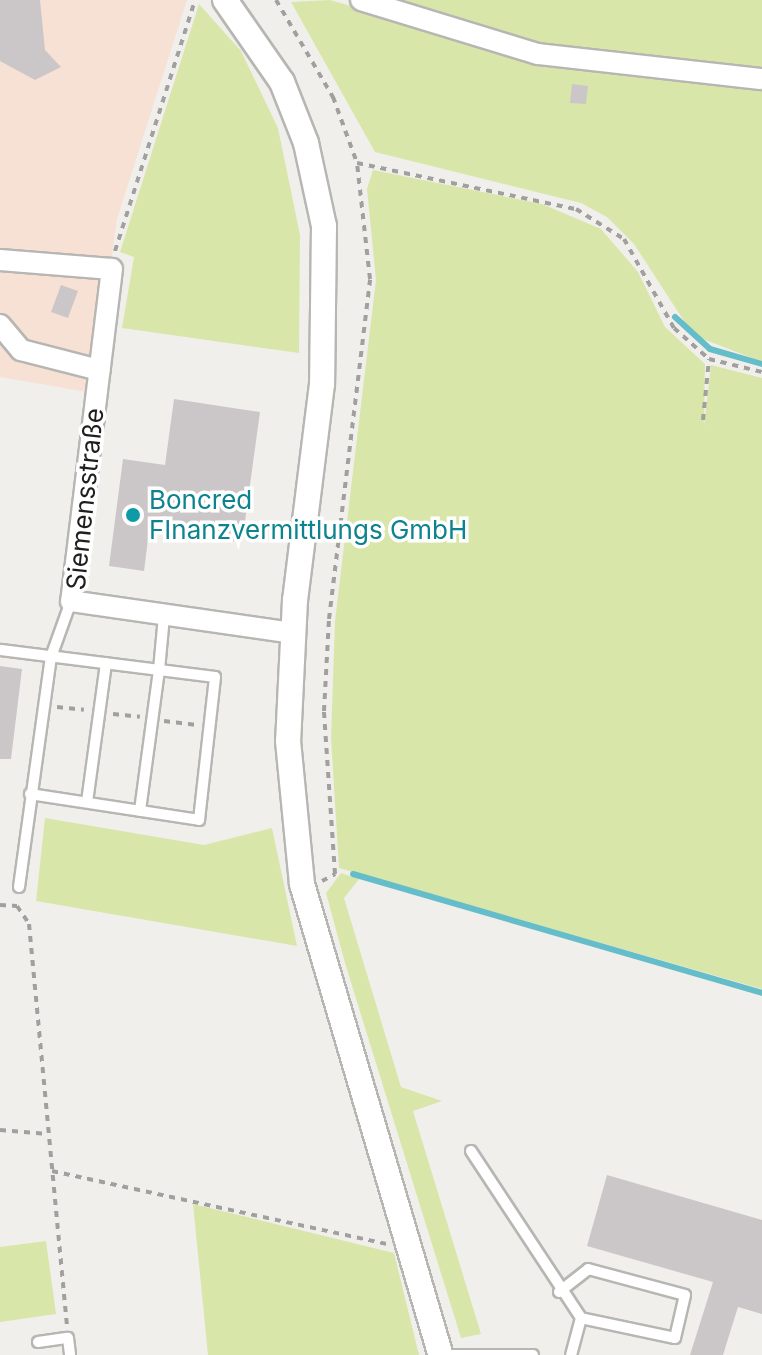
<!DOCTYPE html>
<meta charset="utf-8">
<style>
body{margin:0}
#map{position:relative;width:762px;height:1355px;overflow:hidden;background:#f1efec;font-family:Inter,sans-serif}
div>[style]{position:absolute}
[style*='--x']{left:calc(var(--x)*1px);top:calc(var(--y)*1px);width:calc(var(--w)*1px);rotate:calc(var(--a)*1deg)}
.industrial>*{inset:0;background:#f7e1d4}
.green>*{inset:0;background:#d9e6a9}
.stream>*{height:6px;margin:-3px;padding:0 3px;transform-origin:3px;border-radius:3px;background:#65bdca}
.building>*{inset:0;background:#cbc7c8}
.path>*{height:4px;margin-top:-2px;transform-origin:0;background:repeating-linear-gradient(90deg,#a1a09e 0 6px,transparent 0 12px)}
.roads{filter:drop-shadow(2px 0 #b7b6b3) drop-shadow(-2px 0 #b7b6b3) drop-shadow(0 2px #b7b6b3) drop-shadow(0 -2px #b7b6b3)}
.service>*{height:10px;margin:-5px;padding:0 5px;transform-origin:5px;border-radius:5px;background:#fff}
.minor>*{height:20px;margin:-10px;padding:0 10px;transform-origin:10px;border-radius:10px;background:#fff}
.tertiary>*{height:24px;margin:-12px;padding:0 12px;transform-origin:12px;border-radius:12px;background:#fff}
.dots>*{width:22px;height:22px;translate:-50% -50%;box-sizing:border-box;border:4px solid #fff;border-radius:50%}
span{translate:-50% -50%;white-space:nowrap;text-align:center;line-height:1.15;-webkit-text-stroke:7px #fff;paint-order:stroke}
.street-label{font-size:26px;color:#1e1e1d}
.culture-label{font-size:26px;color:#0d838f}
.left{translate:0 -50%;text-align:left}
</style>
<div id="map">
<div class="industrial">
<div style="clip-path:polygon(0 0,187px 0,117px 219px,93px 393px,0 377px)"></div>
</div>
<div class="green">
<div style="clip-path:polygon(330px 0,552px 65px,762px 85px,762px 362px,693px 335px,634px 244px,607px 217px,581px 203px,375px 152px,291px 2px)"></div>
<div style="clip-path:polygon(380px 0,762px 0,762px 72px,543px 46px)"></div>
<div style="clip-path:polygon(199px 4px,241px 51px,278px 128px,300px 235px,299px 353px,122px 328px,134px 257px,120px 252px)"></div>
<div style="clip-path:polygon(373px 170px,542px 204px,601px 229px,638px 272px,665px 327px,705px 364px,704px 426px,711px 365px,762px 378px,762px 989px,339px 868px,331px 738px,335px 621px,376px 280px,367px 189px)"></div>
<div style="clip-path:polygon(45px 818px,204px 845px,272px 828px,297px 946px,36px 901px)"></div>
<div style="clip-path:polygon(341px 873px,359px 879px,344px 898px,401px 1087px,442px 1101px,413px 1111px,481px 1334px,461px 1338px,345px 963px,326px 893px)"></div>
<div style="clip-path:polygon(193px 1204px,394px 1253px,419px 1355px,208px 1355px)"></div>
<div style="clip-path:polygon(46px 1241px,56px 1314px,0 1322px,0 1247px)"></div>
</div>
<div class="stream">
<div style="--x:675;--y:317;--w:47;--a:42.4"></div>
<div style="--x:710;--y:349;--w:54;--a:16.1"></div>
<div style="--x:353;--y:874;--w:426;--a:16.2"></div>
</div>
<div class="building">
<div style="clip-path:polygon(0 0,40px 0,45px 50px,61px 67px,35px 80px,0 61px)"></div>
<div style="clip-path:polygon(572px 84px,588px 86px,586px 104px,570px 103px)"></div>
<div style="clip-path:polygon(61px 285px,78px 291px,68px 318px,51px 312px)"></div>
<div style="clip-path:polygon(174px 399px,260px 412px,242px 543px,149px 531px,144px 571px,109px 566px,123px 459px,165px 465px)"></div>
<div style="clip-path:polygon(0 666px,22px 669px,11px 759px,0 759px)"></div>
<div style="clip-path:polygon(607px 1175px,762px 1220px,762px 1314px,738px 1307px,723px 1355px,690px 1355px,713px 1282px,587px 1246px)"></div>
</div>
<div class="path">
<div style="--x:276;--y:0;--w:113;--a:59.6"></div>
<div style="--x:333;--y:97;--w:70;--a:70"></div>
<div style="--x:357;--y:163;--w:224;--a:11.9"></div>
<div style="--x:576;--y:209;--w:57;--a:32"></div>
<div style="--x:624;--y:239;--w:102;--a:60.7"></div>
<div style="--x:674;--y:328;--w:47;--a:41.5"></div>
<div style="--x:709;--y:359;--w:55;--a:13.8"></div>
<div style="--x:115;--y:251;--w:263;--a:-72.3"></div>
<div style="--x:703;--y:420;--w:61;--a:-84.4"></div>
<div style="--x:57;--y:707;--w:27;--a:6"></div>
<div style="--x:113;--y:714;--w:27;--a:6"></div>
<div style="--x:164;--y:721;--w:31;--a:7"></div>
<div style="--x:322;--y:881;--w:15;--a:-28"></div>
<div style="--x:335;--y:874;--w:163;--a:-93.9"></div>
<div style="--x:324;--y:711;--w:92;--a:-86.9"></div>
<div style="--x:329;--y:619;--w:342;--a:-83.1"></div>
<div style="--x:370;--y:279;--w:117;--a:-96.4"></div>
<div style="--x:0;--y:905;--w:17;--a:3"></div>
<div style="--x:17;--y:906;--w:22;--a:56"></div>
<div style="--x:29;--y:924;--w:403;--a:84.6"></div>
<div style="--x:0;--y:1130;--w:48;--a:4.8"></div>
<div style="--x:52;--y:1171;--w:342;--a:12.3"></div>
</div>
<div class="roads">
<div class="service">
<div style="--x:1;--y:650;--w:159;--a:7.2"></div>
<div style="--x:159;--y:670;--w:142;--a:97.7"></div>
<div style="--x:30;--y:794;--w:171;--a:8.7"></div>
<div style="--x:199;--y:820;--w:144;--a:-83.6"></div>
<div style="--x:215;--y:677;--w:56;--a:-172.9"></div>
<div style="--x:159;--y:670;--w:54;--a:-84.7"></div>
<div style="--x:87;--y:802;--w:140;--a:-82.2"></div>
<div style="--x:19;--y:887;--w:232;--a:-82.1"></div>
<div style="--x:51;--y:657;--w:59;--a:-70.3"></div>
<div style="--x:471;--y:1151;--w:200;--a:56.6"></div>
<div style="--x:581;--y:1318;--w:38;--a:105"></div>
<div style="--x:559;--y:1292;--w:37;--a:-38"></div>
<div style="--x:588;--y:1269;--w:100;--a:15"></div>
<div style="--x:685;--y:1295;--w:44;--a:103.1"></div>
<div style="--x:675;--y:1338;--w:96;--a:-168"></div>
<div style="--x:38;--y:1342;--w:30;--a:-8"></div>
<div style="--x:68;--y:1338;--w:17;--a:83"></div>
<div style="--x:441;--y:1355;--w:92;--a:0"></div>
</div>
<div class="minor">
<div style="--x:361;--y:0;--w:185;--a:17"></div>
<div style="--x:538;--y:54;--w:225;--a:6.4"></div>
<div style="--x:0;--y:260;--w:112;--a:4.6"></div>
<div style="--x:112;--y:269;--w:335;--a:97"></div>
<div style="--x:71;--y:601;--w:224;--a:8.2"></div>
<div style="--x:0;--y:325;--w:33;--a:50"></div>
<div style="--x:21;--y:350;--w:81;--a:14.4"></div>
</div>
<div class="tertiary">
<div style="--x:225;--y:0;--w:100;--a:55.2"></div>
<div style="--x:282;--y:82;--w:66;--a:68.5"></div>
<div style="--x:306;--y:143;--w:85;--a:77.8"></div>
<div style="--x:324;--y:226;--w:158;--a:90.7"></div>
<div style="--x:322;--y:384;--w:218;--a:97.1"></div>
<div style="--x:295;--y:600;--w:141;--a:92.8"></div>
<div style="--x:288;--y:741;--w:144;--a:84.4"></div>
<div style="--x:302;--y:884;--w:491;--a:73.6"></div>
</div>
</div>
<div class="dots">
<div style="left:133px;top:515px;background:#0f9aa8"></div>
</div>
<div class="street-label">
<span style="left:85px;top:499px;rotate:-84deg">Siemensstraße</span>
</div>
<div class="culture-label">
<span class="left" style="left:149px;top:515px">Boncred<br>FInanzvermittlungs GmbH</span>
</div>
</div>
